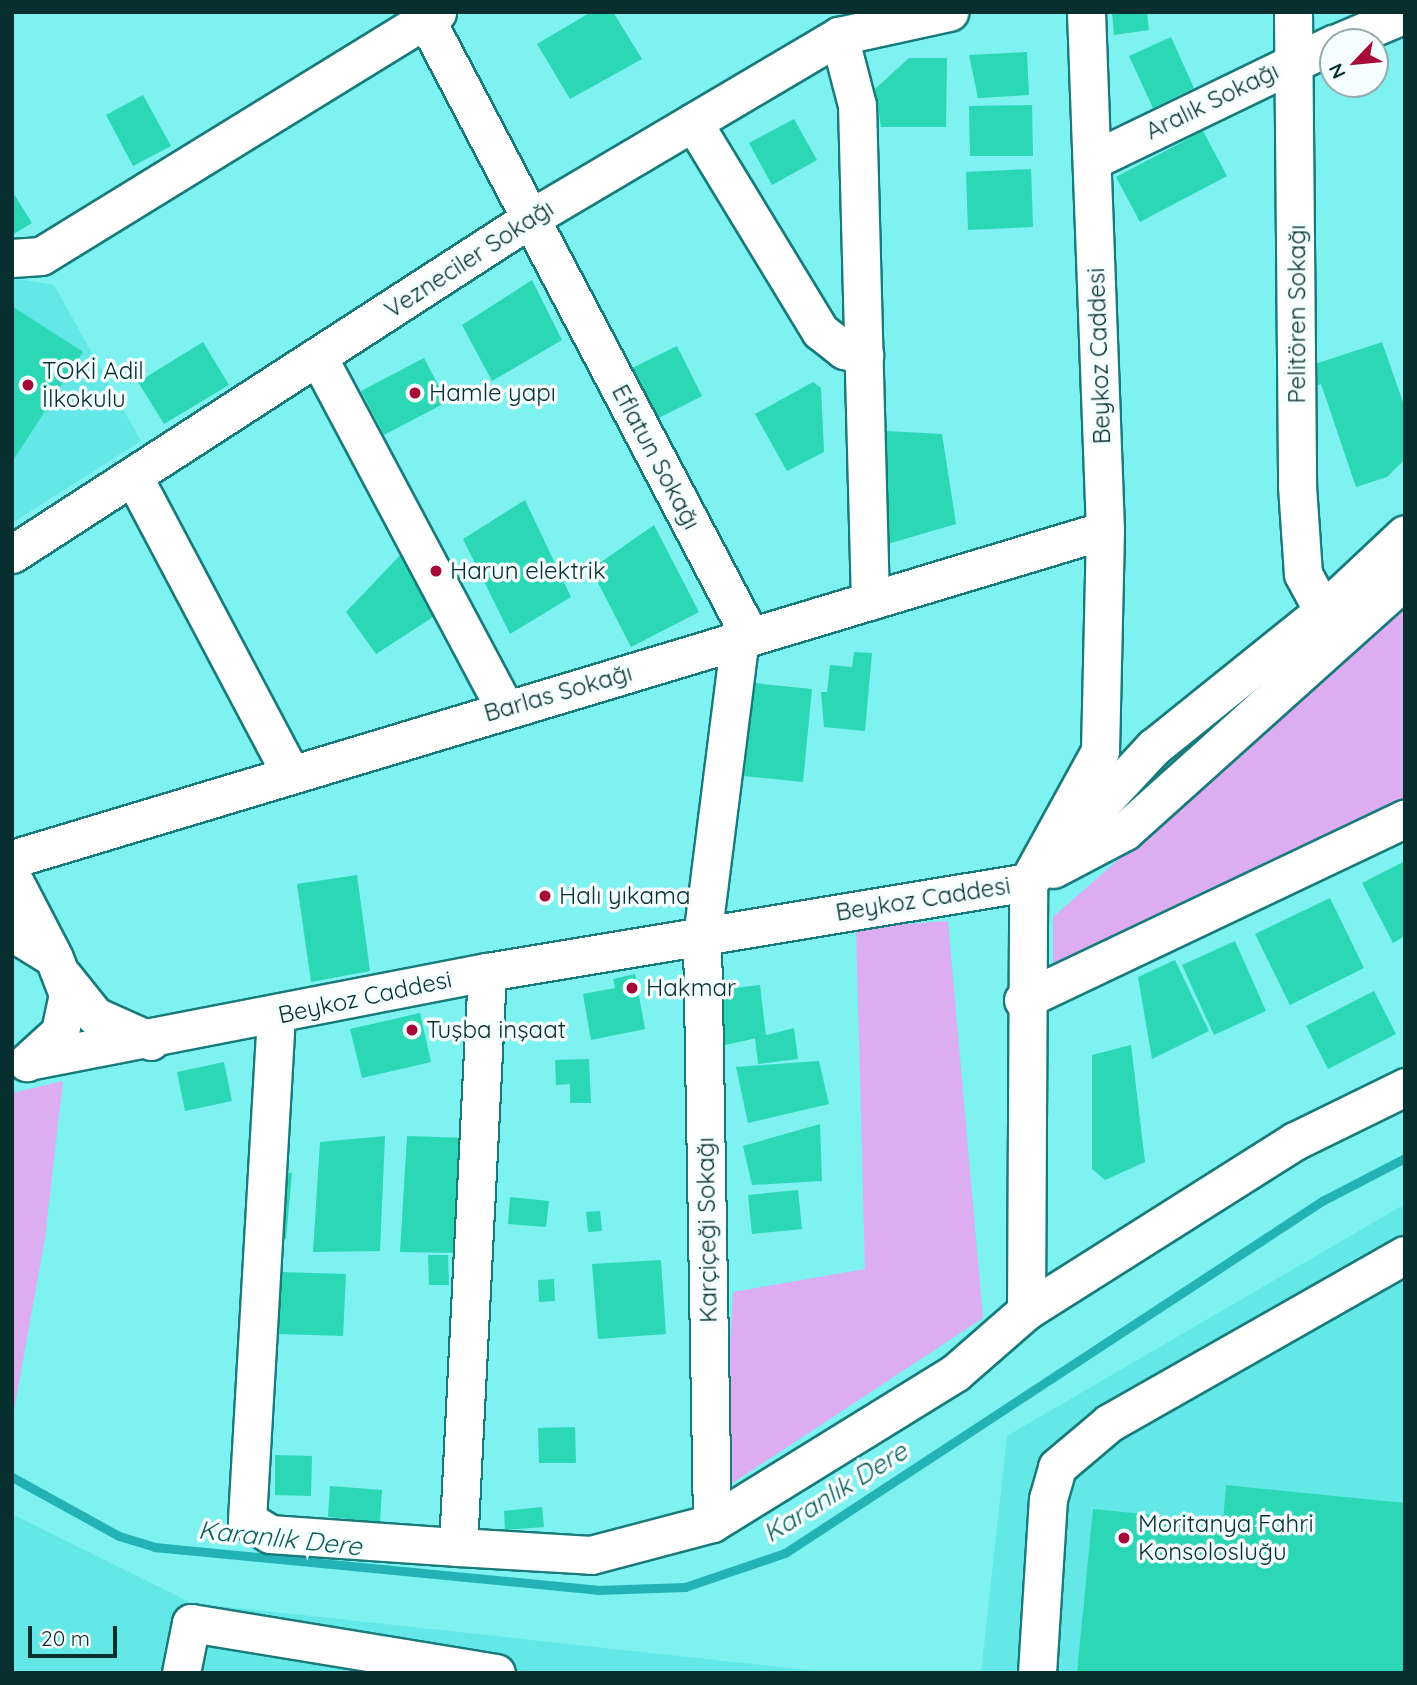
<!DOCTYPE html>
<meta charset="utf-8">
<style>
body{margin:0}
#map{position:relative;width:1417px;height:1685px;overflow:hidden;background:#7ef1f1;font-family:Quicksand,sans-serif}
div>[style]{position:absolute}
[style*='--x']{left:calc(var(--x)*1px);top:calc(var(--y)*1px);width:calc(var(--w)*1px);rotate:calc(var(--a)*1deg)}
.built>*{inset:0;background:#64e8e7}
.green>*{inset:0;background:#dcaef1}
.stream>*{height:9px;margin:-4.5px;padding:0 4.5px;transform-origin:4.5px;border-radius:4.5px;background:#24b3b4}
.building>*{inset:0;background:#2bd7b5}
.roads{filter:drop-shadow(2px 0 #187a7b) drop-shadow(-2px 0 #187a7b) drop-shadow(0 2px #187a7b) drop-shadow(0 -2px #187a7b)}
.minor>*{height:37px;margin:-18.5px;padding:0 18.5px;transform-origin:18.5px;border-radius:18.5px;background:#fff}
.dots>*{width:19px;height:19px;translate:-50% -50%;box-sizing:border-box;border:4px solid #f4fefe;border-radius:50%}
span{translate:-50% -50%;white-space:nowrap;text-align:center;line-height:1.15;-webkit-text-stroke:7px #f4fefe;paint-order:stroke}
.street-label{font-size:24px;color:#072f2f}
.poi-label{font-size:24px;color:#072f2f}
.left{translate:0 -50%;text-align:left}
.water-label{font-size:26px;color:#105b5b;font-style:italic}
.frame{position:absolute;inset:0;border:14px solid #072f2f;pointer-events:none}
.north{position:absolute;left:1319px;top:28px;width:70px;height:70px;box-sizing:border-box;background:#f4fefe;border:2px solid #95abab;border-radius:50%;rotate:244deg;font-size:19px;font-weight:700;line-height:28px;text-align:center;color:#072f2f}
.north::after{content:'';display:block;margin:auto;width:24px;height:32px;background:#a60b37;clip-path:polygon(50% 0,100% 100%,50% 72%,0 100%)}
.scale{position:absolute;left:28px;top:1626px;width:89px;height:32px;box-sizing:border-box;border:4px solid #072f2f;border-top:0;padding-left:9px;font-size:21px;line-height:24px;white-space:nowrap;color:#072f2f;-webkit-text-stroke:5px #f4fefe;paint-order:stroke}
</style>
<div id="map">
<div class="built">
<div style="clip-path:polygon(12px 278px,54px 285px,141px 441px,12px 523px)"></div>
<div style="clip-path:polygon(1405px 1204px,1405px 1673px,981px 1673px,1007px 1436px)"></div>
<div style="clip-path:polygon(12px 1514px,191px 1603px,836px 1673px,12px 1673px)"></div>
</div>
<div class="green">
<div style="clip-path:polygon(1405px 608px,1405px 805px,1053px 979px,1053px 917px)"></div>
<div style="clip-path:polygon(948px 921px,983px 1318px,722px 1490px,733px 1292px,865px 1269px,856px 928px)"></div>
<div style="clip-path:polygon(63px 1081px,45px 1238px,12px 1422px,12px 1093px)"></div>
</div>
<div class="stream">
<div style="--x:12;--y:1477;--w:122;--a:28.9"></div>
<div style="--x:119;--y:1536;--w:37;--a:17"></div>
<div style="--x:154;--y:1547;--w:445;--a:5.5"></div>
<div style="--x:597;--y:1590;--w:88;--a:-2"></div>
<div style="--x:685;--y:1587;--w:106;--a:-18.8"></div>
<div style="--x:785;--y:1553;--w:642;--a:-33.24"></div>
<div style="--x:1322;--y:1201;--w:93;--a:-27.4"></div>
</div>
<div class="building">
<div style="clip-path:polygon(591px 12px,613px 12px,642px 59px,570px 99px,537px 44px)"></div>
<div style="clip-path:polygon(1112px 12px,1147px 12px,1149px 30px,1114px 35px)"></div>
<div style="clip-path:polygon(1171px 37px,1194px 88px,1153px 108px,1129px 56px)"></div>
<div style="clip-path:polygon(1027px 52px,1029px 95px,978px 98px,969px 55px)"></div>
<div style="clip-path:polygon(909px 58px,947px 58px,946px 127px,881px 127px,875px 89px)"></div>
<div style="clip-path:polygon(143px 95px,171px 146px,133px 166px,106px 115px)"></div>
<div style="clip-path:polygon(1032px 105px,1033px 156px,970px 156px,969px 106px)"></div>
<div style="clip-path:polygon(794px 119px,817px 160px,772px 185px,749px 143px)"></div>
<div style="clip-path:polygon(1203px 131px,1227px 176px,1140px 222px,1116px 177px)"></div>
<div style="clip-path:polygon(1031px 169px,1033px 227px,968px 230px,966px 172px)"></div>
<div style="clip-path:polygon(12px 191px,32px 223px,12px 235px)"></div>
<div style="clip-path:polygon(532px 280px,562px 340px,492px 381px,462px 325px)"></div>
<div style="clip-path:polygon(12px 306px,83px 352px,12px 462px)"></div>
<div style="clip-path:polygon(203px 342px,229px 385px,164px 424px,138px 382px)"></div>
<div style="clip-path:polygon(1382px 342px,1405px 408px,1405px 459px,1387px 477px,1356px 487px,1321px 384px,1313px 387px,1309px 374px,1317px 371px,1315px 364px)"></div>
<div style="clip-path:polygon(677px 346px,702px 396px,651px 422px,626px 371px)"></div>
<div style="clip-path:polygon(424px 358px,447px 402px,384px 435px,361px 391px)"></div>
<div style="clip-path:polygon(813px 382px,821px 388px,824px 452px,787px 471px,755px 414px)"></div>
<div style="clip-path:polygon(886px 431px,942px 434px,956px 524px,884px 545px)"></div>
<div style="clip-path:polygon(525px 500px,571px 597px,510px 634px,463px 539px)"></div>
<div style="clip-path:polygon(654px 525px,699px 612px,631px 647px,591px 569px)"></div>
<div style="clip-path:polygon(406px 549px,447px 608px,376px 654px,346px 612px)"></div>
<div style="clip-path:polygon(854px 652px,872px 653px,865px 731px,824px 727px,821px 692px,827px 692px,830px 665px,852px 667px)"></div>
<div style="clip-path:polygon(753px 683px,812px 689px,803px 782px,744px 776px)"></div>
<div style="clip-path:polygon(1405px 861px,1405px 936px,1393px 943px,1362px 883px)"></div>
<div style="clip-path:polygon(357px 875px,370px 971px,311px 982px,297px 884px)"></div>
<div style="clip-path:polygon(1330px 898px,1364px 968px,1290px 1005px,1255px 934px)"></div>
<div style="clip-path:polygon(1235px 941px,1266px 1011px,1214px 1035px,1182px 965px)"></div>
<div style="clip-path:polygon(1175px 960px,1209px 1031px,1152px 1059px,1138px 977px)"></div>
<div style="clip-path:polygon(635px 974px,645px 1029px,591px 1040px,583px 994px,615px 988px,613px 979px)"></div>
<div style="clip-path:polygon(760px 985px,766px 1036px,716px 1047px,709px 991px)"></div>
<div style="clip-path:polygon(1374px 991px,1396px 1034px,1328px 1069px,1306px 1026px)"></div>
<div style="clip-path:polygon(420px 1013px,431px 1062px,362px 1078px,350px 1029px)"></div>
<div style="clip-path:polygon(794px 1028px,798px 1059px,758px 1064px,755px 1038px)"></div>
<div style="clip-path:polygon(1131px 1045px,1145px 1162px,1105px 1180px,1092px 1169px,1092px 1055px)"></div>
<div style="clip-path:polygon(589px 1059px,591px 1103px,570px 1103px,570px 1084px,556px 1085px,555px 1060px)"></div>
<div style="clip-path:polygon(819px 1061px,829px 1104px,748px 1123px,736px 1067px)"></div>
<div style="clip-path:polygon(224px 1062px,232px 1101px,185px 1111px,177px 1072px)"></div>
<div style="clip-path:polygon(820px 1124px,822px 1181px,752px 1185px,743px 1146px)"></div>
<div style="clip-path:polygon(385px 1136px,380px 1251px,313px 1252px,320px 1142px)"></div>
<div style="clip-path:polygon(407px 1136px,467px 1138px,461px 1253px,400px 1252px)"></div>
<div style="clip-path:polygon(277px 1172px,292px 1173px,286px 1239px,271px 1237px)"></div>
<div style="clip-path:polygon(798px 1190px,802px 1229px,752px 1234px,748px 1195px)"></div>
<div style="clip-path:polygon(510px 1197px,549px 1201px,546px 1227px,508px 1224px)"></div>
<div style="clip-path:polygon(600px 1211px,602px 1231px,588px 1232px,586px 1212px)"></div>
<div style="clip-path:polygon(428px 1255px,448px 1255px,449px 1285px,429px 1285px)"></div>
<div style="clip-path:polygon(661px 1260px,666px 1334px,598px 1339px,592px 1264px)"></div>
<div style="clip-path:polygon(281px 1272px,346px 1274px,343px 1336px,279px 1334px)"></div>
<div style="clip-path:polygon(554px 1279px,555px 1301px,539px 1302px,538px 1280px)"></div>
<div style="clip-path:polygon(575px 1427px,576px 1463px,539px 1463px,538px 1428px)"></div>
<div style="clip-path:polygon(275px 1455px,312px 1456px,311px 1496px,275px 1495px)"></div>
<div style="clip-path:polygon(1226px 1485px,1405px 1503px,1405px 1673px,1077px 1673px,1093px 1509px,1223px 1522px)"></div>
<div style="clip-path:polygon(330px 1486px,382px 1490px,380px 1522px,328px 1517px)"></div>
<div style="clip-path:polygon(542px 1507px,544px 1527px,505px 1530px,504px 1511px)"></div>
</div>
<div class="roads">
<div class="minor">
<div style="--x:422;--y:12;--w:688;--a:62.28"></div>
<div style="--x:742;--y:621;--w:319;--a:97.2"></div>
<div style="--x:702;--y:937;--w:586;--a:89.02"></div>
<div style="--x:1293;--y:12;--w:474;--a:89.5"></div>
<div style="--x:1297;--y:486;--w:88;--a:86.1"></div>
<div style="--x:1303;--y:574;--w:42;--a:61.6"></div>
<div style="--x:839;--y:36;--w:71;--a:75.4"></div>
<div style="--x:857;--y:105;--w:496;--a:88.5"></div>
<div style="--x:1339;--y:42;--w:72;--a:-23"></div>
<div style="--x:693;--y:122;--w:245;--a:58.7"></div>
<div style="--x:820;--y:331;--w:31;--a:38"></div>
<div style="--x:844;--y:350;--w:21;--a:14"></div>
<div style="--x:1093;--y:160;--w:267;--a:-25.8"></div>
<div style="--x:12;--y:258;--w:29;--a:-4"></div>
<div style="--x:41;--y:256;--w:465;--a:-31.6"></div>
<div style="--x:318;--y:357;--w:398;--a:62"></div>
<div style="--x:133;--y:476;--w:334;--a:62.1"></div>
<div style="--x:12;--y:554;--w:618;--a:-32.92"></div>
<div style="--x:531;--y:218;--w:358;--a:-30.6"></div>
<div style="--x:839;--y:36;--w:113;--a:-12.3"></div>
<div style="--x:12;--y:859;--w:1141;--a:-16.75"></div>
<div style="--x:1053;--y:869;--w:81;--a:-27.8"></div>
<div style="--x:1125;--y:831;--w:376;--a:-41.9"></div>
<div style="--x:12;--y:877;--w:87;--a:62.5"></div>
<div style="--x:12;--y:932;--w:49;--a:31.8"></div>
<div style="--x:54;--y:958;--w:39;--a:69"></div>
<div style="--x:68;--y:994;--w:39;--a:102"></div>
<div style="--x:60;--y:1032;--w:45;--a:137.7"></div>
<div style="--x:487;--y:972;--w:576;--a:92.89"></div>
<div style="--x:458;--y:1547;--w:133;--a:3.4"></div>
<div style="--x:591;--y:1555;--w:125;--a:-14.8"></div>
<div style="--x:712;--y:1523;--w:286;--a:-31.7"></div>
<div style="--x:955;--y:1373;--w:94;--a:-41.1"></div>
<div style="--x:1026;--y:1311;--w:429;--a:-89.7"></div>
<div style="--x:1028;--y:882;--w:185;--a:-47"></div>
<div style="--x:1154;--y:747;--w:217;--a:-38.8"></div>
<div style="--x:1323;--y:611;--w:112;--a:-43.2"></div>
<div style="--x:63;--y:976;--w:51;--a:51.3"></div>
<div style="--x:95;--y:1016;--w:61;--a:24.1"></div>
<div style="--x:1023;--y:1000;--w:423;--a:-25.4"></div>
<div style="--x:276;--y:1015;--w:506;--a:93.29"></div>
<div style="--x:247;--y:1520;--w:27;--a:31"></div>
<div style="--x:270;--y:1534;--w:188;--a:4"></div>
<div style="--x:33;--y:1060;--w:462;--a:-11"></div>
<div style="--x:487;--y:972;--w:548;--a:-9.45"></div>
<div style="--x:1028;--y:882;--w:149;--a:-61.2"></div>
<div style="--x:1100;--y:751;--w:221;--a:-88.7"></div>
<div style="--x:1105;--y:530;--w:518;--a:-92.1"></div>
<div style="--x:1026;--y:1311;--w:318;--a:-32.3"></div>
<div style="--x:1295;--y:1141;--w:123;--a:-26.1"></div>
<div style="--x:181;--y:1673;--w:51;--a:-78.7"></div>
<div style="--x:191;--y:1623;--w:309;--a:9.3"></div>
<div style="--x:1037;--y:1673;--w:174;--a:-86.4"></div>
<div style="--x:1048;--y:1499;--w:33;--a:-74"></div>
<div style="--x:1057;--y:1467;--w:68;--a:-40.2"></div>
<div style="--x:1109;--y:1423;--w:340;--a:-29.6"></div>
</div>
</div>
<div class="dots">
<div style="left:28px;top:385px;background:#a60b37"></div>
<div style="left:415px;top:393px;background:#a60b37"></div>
<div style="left:436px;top:571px;background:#a60b37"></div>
<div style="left:545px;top:896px;background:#a60b37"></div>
<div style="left:632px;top:988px;background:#a60b37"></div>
<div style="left:412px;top:1030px;background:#a60b37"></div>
<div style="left:1124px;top:1538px;background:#a60b37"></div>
</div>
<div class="street-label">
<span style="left:1212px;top:101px;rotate:-26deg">Aralık Sokağı</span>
<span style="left:469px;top:259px;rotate:-33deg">Vezneciler Sokağı</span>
<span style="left:1297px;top:314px;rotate:-90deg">Pelitören Sokağı</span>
<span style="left:1099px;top:356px;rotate:-92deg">Beykoz Caddesi</span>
<span style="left:656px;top:457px;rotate:62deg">Eflatun Sokağı</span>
<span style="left:558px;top:693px;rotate:-16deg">Barlas Sokağı</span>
<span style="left:923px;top:899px;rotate:-9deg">Beykoz Caddesi</span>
<span style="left:365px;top:997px;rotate:-12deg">Beykoz Caddesi</span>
<span style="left:707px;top:1230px;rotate:-91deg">Karçiçeği Sokağı</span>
</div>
<div class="poi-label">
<span class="left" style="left:42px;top:385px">TOKİ Adil<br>İlkokulu</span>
<span class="left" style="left:429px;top:393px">Hamle yapı</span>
<span class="left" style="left:450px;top:571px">Harun elektrik</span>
<span class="left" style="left:559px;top:896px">Halı yıkama</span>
<span class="left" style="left:646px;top:988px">Hakmar</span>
<span class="left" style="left:426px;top:1030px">Tuşba inşaat</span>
<span class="left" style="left:1138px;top:1538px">Moritanya Fahri<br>Konsolosluğu</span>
</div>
<div class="water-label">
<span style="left:835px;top:1492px;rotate:-32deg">Karanlık Dere</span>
<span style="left:280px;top:1538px;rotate:6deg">Karanlık Dere</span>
</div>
<div class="frame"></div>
<div class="north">N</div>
<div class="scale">20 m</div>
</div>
